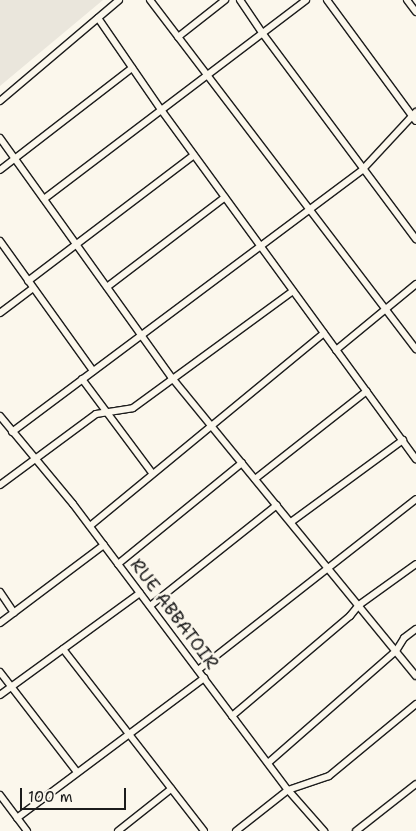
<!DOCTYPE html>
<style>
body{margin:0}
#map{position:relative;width:416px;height:831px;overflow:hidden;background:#fbf7ec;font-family:"Shantell Sans",sans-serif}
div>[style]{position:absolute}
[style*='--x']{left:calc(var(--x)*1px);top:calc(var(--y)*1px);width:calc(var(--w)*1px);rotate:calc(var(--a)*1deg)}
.built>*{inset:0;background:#eae6dc}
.roads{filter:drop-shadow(1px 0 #1c1c1c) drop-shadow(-1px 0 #1c1c1c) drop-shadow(0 1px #1c1c1c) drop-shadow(0 -1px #1c1c1c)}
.street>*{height:6px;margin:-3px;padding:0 3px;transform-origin:3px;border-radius:3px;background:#fbf7ec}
span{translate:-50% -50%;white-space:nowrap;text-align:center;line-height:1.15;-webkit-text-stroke:5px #fbf7ec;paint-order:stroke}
.street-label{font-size:18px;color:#1c1c1c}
.scale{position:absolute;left:20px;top:788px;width:106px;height:22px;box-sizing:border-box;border:2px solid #1c1c1c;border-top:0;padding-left:6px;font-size:15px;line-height:18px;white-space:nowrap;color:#1c1c1c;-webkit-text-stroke:4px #fbf7ec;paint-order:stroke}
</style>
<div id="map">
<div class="built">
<div style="clip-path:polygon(0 0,103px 0,0 86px)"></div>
</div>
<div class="roads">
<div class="street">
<div style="--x:150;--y:0;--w:439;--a:52.7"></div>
<div style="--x:240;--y:0;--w:41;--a:55.9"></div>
<div style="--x:263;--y:34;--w:256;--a:53.3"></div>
<div style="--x:327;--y:0;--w:150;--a:53.7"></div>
<div style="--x:407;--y:0;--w:15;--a:53"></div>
<div style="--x:98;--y:18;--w:113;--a:55.5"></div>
<div style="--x:162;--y:111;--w:431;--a:53.9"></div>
<div style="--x:178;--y:37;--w:60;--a:-38.2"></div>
<div style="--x:0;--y:101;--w:156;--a:-40.3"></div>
<div style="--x:0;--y:138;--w:295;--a:54.4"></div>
<div style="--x:172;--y:378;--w:385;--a:50.7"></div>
<div style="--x:0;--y:170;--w:167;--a:-37.7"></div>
<div style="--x:44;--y:199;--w:329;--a:-37.2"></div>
<div style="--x:0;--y:241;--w:160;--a:54.4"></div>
<div style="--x:28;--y:281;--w:208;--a:-37.2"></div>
<div style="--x:107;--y:287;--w:148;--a:-37.3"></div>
<div style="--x:0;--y:313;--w:41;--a:-37.1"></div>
<div style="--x:336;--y:350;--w:104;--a:-39.5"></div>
<div style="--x:82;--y:379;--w:117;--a:53.3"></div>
<div style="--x:0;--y:416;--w:114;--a:50.3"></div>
<div style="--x:73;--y:504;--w:358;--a:53.1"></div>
<div style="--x:288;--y:790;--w:55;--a:48.7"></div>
<div style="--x:12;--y:432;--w:439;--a:-36.8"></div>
<div style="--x:363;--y:169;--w:78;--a:-47.1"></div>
<div style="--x:255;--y:479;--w:142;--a:-38.2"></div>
<div style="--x:0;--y:485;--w:119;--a:-36.5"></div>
<div style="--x:96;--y:414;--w:37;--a:-9"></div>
<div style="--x:133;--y:408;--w:198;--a:-36.2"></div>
<div style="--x:291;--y:522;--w:139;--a:-36.2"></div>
<div style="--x:90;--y:526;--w:303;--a:-39.5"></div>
<div style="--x:118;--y:564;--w:160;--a:-39.2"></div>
<div style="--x:0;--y:592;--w:25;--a:56"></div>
<div style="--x:150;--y:606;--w:162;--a:-38.5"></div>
<div style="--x:0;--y:623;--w:130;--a:-36.9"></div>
<div style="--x:63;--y:649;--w:230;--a:52.2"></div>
<div style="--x:198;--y:670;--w:277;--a:-38.1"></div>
<div style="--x:0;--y:672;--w:126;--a:52.4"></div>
<div style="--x:0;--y:695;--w:173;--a:-36.1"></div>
<div style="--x:232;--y:716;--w:155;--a:-40.3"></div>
<div style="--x:350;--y:616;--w:14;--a:-51"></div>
<div style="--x:359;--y:605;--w:70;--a:-35.7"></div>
<div style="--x:268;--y:763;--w:170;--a:-41.2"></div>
<div style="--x:396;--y:651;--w:15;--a:-58"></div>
<div style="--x:404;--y:638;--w:15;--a:-37"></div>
<div style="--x:0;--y:795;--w:45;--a:53.1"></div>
<div style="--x:17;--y:818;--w:234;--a:-36.8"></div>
<div style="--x:118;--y:831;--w:68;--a:-38.4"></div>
<div style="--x:236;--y:831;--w:66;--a:-38.3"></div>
<div style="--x:288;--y:790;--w:43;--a:-18.9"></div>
<div style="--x:329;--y:776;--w:113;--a:-39.6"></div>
<div style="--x:356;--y:831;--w:76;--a:-38.1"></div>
</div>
</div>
<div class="street-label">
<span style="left:174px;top:614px;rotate:53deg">RUE ABBATOIR</span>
</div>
<div class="scale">100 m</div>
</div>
